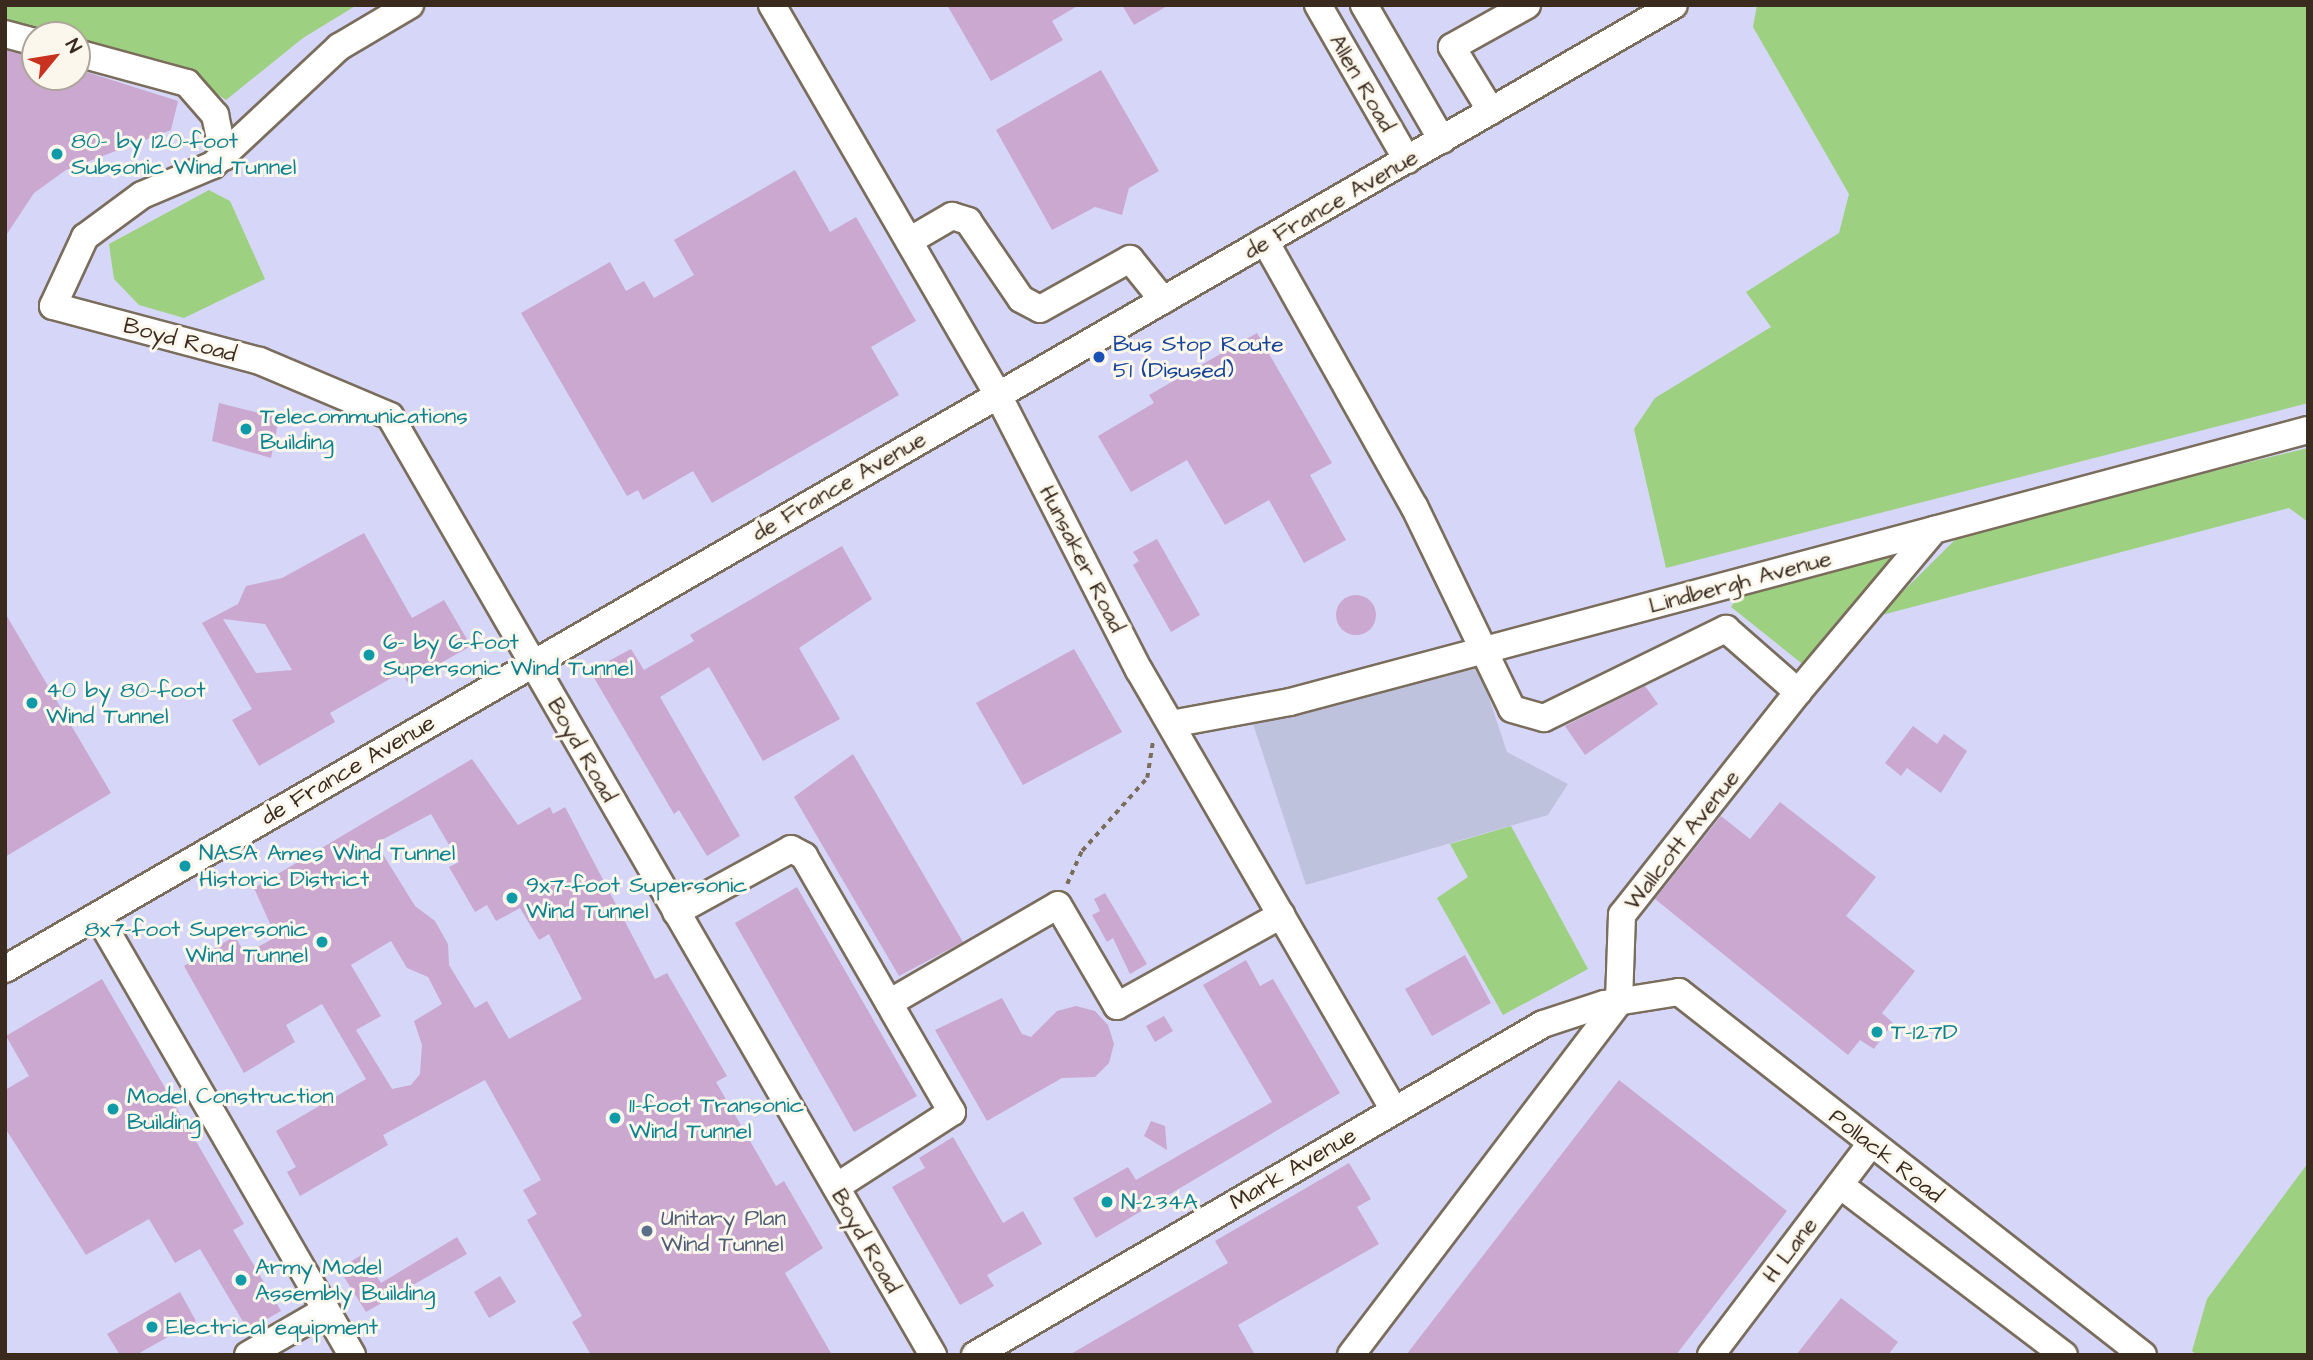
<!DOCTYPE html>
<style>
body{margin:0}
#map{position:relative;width:2313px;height:1360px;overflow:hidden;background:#f0e9cf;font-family:"Architects Daughter",sans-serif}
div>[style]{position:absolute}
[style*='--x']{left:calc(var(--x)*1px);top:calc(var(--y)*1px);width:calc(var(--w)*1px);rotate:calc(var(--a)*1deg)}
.built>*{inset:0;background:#d6d7f8}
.industrial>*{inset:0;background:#bec2dd}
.green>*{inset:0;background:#9dd080}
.building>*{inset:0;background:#caa8d0}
.round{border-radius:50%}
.path>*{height:3.5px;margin-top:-1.75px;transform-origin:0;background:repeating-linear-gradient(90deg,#7a6d5c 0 5px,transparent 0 10px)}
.roads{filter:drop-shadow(2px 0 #7a6d5c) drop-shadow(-2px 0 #7a6d5c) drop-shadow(0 2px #7a6d5c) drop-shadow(0 -2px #7a6d5c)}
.minor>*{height:26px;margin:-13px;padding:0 13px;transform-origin:13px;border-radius:13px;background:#fff}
.dots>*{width:19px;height:19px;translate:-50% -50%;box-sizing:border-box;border:4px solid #fbf7ec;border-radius:50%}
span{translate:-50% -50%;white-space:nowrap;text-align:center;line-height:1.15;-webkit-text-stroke:6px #fbf7ec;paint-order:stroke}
.street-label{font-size:23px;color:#3b2a1e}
.culture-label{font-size:23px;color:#0d838f}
.left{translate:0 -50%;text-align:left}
.right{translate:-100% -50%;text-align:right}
.transit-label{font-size:23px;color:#164399}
.service-label{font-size:23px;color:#4e5e75}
.frame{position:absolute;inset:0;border:7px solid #3b2a1e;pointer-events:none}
.north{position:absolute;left:21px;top:21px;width:70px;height:70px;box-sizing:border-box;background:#fbf7ec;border:2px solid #aea59a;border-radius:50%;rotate:60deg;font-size:19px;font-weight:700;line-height:28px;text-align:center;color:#3b2a1e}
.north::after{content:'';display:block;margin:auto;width:24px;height:32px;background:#c8321e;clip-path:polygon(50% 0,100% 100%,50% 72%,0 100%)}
</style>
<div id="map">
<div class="built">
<div style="clip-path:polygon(evenodd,5px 5px,2308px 5px,2308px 1355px,5px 1355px,5px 5px,35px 35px,77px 35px,77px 77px,35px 77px,35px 35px)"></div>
</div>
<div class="industrial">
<div style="clip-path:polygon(1466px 657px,1478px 665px,1507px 752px,1568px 784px,1548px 815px,1306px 885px,1253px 724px)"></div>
</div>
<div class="green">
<div style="clip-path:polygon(5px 5px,357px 5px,303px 38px,226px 100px,172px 63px,5px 21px)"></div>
<div style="clip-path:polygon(1757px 5px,2308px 5px,2308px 403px,1666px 568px,1634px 429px,1655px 398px,1771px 327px,1746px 292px,1839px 233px,1849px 194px,1753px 27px)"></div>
<div style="clip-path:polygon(209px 190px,230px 201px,265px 279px,184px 318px,139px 305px,114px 279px,109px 244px)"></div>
<div style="clip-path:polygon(2308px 448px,2308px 522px,2289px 508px,1878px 616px,1963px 532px)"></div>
<div style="clip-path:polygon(1901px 552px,1805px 666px,1731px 607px,1741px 592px)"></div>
<div style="clip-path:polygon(1511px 826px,1588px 969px,1503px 1015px,1437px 898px,1468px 877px,1450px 844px)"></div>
<div style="clip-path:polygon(2308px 1163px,2308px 1355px,2197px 1355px,2192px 1351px,2207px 1299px)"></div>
</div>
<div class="building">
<div style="clip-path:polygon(947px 5px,1079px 5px,1052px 21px,1063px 40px,991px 81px)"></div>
<div style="clip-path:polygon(1122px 5px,1169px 5px,1134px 25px)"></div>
<div style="clip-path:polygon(5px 50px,35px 57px,35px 77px,77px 77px,77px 69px,178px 101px,171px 130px,66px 170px,34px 193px,5px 237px)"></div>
<div style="clip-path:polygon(1101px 70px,1159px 171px,1129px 188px,1122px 215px,1095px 207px,1052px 230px,996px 130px)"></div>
<div style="clip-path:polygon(795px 170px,830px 232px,856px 217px,916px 321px,871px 347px,899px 395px,712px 503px,693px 471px,643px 500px,638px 490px,627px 496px,521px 313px,610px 262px,626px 291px,644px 281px,654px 298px,694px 275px,674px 240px)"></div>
<div style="clip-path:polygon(1257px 333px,1332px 463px,1310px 475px,1346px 540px,1304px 563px,1269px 500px,1225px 525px,1187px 460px,1131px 492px,1098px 436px,1154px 403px,1149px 395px)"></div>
<div style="clip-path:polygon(219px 403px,279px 418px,271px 458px,212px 441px)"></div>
<div style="clip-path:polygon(evenodd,364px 533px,412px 618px,444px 600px,471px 646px,407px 682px,402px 672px,330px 713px,335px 722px,259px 766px,232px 720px,252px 709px,202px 623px,238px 604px,246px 586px,282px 578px,364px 533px,223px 619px,265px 624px,292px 670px,256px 673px,223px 619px)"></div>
<div style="clip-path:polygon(1157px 539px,1200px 615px,1171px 632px,1133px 565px,1139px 561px,1133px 552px)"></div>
<div style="clip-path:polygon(842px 546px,872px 599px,799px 648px,840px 719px,763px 761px,709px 667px,660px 697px,740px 836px,707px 856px,679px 810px,674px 814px,590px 671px,631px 649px,644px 670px,694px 641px,690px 635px)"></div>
<div class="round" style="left:1336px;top:595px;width:40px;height:40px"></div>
<div style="clip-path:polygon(5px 613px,111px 793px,5px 857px)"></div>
<div style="clip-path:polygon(1074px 649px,1122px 732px,1023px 785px,976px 703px)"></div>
<div style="clip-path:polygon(1645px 686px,1658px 704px,1585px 755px,1565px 726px)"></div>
<div style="clip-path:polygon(1913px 726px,1937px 744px,1944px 734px,1967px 751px,1941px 793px,1907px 768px,1901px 776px,1885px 763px)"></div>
<div style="clip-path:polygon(853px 754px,963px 942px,899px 976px,794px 797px)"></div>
<div style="clip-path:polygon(evenodd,472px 759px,518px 825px,550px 807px,553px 814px,565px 807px,655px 979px,667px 973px,727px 1076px,716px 1082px,776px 1186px,784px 1181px,823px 1248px,785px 1273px,832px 1355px,591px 1355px,572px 1322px,582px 1316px,527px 1220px,537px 1214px,523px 1190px,541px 1180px,485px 1080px,383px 1135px,388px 1145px,300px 1196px,287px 1172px,296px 1167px,276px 1131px,366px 1079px,322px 1004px,286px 1025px,295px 1042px,244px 1073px,184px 966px,235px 936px,245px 954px,276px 937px,254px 888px,472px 759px,431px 814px,459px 862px,449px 867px,475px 912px,487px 905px,496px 921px,520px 908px,539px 940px,549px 934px,582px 999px,509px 1039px,487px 1001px,475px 1008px,449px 965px,448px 944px,435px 921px,415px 906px,376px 843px,431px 814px,472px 759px,391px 941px,407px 968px,428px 977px,442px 1004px,414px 1021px,422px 1045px,420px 1074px,411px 1085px,392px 1089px,356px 1030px,381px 1016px,351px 965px,391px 941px)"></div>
<div style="clip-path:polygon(1780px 802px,1876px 877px,1846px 916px,1915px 971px,1882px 1013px,1893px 1023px,1874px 1049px,1860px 1040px,1848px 1055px,1655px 899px,1721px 816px,1750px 839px)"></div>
<div style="clip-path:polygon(797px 887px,917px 1096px,854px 1132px,735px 923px)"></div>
<div style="clip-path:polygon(1105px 893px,1147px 964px,1130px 974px,1113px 938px,1107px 942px,1092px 915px,1100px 911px,1094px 899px)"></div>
<div style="clip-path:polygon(1465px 955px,1491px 1003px,1432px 1036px,1405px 989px)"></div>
<div style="clip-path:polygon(1246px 960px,1260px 986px,1273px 979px,1340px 1093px,1096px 1238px,1073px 1198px,1128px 1167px,1136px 1180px,1272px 1102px,1203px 985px)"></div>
<div style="clip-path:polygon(102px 979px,244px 1224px,233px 1230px,281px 1311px,248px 1330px,200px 1249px,175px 1263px,149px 1219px,86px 1255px,5px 1128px,5px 1090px,29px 1076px,6px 1036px)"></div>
<div style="clip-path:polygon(1002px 998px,1022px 1034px,1031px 1037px,1057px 1011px,1076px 1006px,1095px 1011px,1108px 1025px,1114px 1044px,1109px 1063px,1095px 1077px,1062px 1078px,987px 1121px,935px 1030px)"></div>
<div style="clip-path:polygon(1164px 1016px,1173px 1031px,1155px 1042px,1146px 1026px)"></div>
<div style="clip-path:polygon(1619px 1080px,1787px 1211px,1676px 1355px,1406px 1355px)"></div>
<div style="clip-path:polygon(1151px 1121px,1165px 1126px,1167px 1150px,1144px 1136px)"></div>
<div style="clip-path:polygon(953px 1137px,1003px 1223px,1023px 1211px,1042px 1244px,987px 1275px,994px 1286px,960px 1305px,892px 1187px,925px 1168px,919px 1158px)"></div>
<div style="clip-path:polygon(1349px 1163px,1371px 1199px,1357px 1207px,1379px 1244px,1238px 1325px,1255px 1355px,1069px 1355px,1228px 1263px,1215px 1241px)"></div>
<div style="clip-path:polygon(457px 1237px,467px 1254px,366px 1312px,339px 1269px,363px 1254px,381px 1283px)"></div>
<div style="clip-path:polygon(500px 1276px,516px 1302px,489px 1318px,474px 1292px)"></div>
<div style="clip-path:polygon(180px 1292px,196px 1321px,136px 1355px,120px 1355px,107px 1334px)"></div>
<div style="clip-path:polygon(1841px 1298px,1898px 1342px,1888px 1355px,1796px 1355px)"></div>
</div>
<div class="path">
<div style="--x:1067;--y:884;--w:36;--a:-66"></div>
<div style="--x:1082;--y:851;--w:98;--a:-48.3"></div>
<div style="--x:1147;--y:778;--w:36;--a:-81"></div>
</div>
<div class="roads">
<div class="minor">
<div style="--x:410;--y:5;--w:82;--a:149.4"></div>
<div style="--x:339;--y:47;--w:173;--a:136.9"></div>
<div style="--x:213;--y:165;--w:77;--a:157.1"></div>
<div style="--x:142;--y:195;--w:71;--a:143.6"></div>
<div style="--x:85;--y:237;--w:76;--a:114.9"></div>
<div style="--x:53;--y:306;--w:214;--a:14.9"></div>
<div style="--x:260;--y:361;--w:141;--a:22.9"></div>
<div style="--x:390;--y:416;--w:1085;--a:59.96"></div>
<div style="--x:772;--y:5;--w:451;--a:59.9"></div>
<div style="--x:998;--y:395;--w:309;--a:62.9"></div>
<div style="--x:1139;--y:670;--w:509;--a:59.91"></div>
<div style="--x:1318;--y:5;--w:179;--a:60.1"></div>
<div style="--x:1364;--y:5;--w:156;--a:60"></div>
<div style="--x:5;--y:34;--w:31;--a:15"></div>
<div style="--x:77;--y:53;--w:114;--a:15.3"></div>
<div style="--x:187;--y:83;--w:43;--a:48.8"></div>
<div style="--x:215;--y:115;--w:43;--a:77.9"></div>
<div style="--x:1491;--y:111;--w:75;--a:-121.4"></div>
<div style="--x:1452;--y:47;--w:86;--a:-29.2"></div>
<div style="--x:909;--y:241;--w:50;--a:-30.2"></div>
<div style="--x:952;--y:216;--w:17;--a:17"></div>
<div style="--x:968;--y:221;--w:94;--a:55.8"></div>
<div style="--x:1021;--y:299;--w:21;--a:28"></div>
<div style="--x:1040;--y:309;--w:103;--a:-29.1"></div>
<div style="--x:1130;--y:259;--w:53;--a:51.2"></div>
<div style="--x:1265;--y:241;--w:304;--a:60.7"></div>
<div style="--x:1414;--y:506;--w:225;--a:64.2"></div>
<div style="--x:1512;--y:709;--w:33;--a:16"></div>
<div style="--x:1544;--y:718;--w:203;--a:-26.1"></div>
<div style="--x:1726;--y:629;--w:96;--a:41.2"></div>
<div style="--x:1798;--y:692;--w:284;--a:128.3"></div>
<div style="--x:1622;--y:915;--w:87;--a:92"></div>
<div style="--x:1619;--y:1002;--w:443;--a:127.2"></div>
<div style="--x:1798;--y:692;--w:212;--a:-50"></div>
<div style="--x:1171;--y:724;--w:121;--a:-10.5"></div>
<div style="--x:1290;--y:702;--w:1054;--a:-14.96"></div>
<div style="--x:676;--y:912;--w:131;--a:-28.7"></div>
<div style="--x:791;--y:849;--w:15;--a:28"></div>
<div style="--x:804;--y:856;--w:296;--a:60"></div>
<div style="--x:952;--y:1112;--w:138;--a:147.1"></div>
<div style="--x:98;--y:916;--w:507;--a:59.95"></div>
<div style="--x:5;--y:969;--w:1927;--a:-30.01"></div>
<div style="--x:889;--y:1003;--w:195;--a:-30.1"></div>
<div style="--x:1058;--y:905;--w:117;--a:59.7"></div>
<div style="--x:1117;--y:1006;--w:188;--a:-29"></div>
<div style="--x:1840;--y:1185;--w:281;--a:37.2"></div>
<div style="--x:248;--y:1355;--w:90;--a:-30"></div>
<div style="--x:975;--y:1355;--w:657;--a:-30.23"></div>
<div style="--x:1543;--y:1024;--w:64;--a:-18.2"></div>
<div style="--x:1604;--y:1004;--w:76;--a:-9.1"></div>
<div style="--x:1679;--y:992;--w:589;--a:38.04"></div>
<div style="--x:1711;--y:1355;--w:263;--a:-52.9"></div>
</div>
</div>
<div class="dots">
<div style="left:57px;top:154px;background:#0f9aa8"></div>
<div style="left:1099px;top:357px;background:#1a4fb4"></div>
<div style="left:246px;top:429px;background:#0f9aa8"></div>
<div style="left:369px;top:655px;background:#0f9aa8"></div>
<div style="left:32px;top:703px;background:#0f9aa8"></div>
<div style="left:185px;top:866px;background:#0f9aa8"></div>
<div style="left:512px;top:898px;background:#0f9aa8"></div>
<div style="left:322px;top:942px;background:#0f9aa8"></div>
<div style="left:1877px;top:1032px;background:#0f9aa8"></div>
<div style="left:113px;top:1109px;background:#0f9aa8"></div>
<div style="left:615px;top:1118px;background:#0f9aa8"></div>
<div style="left:1107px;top:1202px;background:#0f9aa8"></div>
<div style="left:647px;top:1231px;background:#5c6f8a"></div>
<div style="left:241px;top:1280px;background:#0f9aa8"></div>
<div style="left:152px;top:1327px;background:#0f9aa8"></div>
</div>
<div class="street-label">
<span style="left:1362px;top:83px;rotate:60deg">Allen Road</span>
<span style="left:1331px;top:204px;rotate:-30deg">de France Avenue</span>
<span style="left:180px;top:340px;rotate:15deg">Boyd Road</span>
<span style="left:839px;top:486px;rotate:-30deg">de France Avenue</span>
<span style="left:1082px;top:559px;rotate:63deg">Hunsaker Road</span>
<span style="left:1740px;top:582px;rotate:-15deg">Lindbergh Avenue</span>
<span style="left:582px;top:750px;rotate:60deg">Boyd Road</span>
<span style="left:348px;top:770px;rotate:-30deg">de France Avenue</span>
<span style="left:1682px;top:840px;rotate:-52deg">Wallcott Avenue</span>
<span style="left:1886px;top:1156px;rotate:38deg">Pollack Road</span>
<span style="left:1293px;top:1169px;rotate:-30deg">Mark Avenue</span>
<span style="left:866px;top:1241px;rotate:60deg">Boyd Road</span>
<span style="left:1790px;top:1250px;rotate:-53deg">H Lane</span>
</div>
<div class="culture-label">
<span class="left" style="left:71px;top:154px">80- by 120-foot<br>Subsonic Wind Tunnel</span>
<span class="left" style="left:260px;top:429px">Telecommunications<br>Building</span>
<span class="left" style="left:383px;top:655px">6- by 6-foot<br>Supersonic Wind Tunnel</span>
<span class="left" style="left:46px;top:703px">40 by 80-foot<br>Wind Tunnel</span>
<span class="left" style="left:199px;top:866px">NASA Ames Wind Tunnel<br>Historic District</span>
<span class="left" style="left:526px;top:898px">9x7-foot Supersonic<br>Wind Tunnel</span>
<span class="right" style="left:308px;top:942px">8x7-foot Supersonic<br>Wind Tunnel</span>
<span class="left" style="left:1891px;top:1032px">T-127D</span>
<span class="left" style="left:127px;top:1109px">Model Construction<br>Building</span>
<span class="left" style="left:629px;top:1118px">11-foot Transonic<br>Wind Tunnel</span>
<span class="left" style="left:1121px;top:1202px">N-234A</span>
<span class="left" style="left:255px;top:1280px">Army Model<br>Assembly Building</span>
<span class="left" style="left:166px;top:1327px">Electrical equipment</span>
</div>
<div class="transit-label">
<span class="left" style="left:1113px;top:357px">Bus Stop Route<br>51 (Disused)</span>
</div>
<div class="service-label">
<span class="left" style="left:661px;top:1231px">Unitary Plan<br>Wind Tunnel</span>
</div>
<div class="frame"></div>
<div class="north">N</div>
</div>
